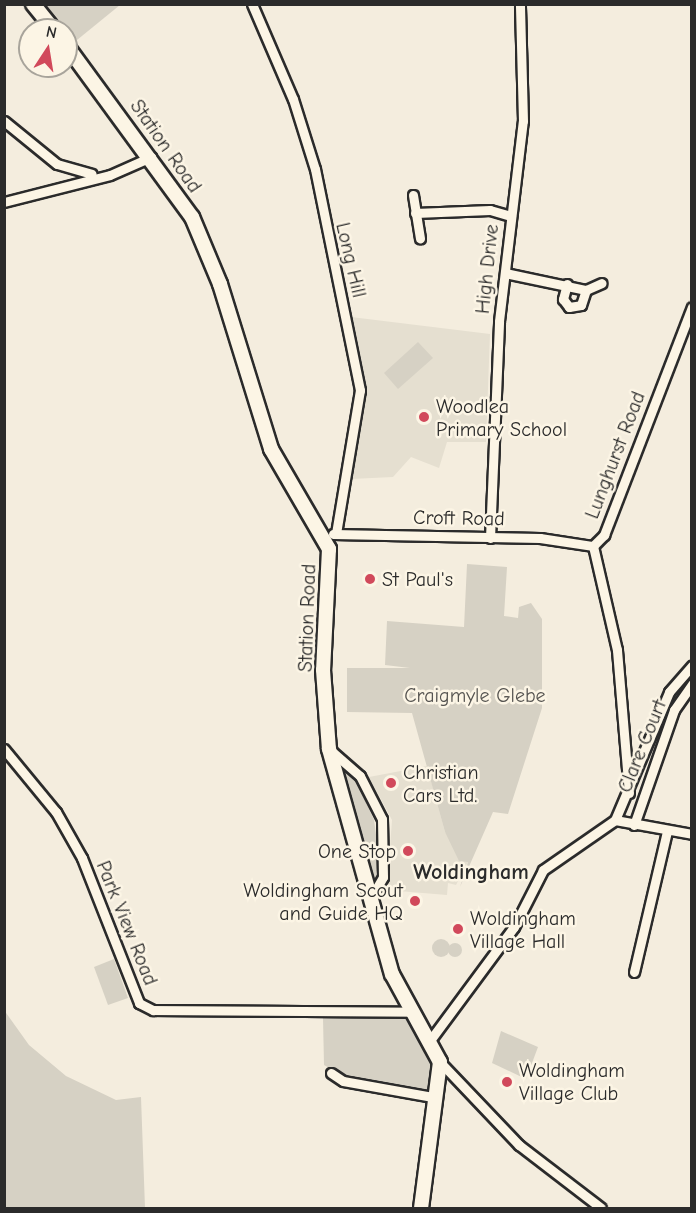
<!DOCTYPE html>
<style>
body{margin:0}
#map{position:relative;width:696px;height:1213px;overflow:hidden;background:#f4edde;font-family:"Comic Neue",sans-serif}
div>[style]{position:absolute}
[style*='--x']{left:calc(var(--x)*1px);top:calc(var(--y)*1px);width:calc(var(--w)*1px);rotate:calc(var(--a)*1deg)}
.built>*{inset:0;background:#e5dfd0}
.green>*{inset:0;background:#d6d1c4}
.round{border-radius:50%}
.roads{filter:drop-shadow(2px 0 #2b2b2b) drop-shadow(-2px 0 #2b2b2b) drop-shadow(0 2px #2b2b2b) drop-shadow(0 -2px #2b2b2b)}
.street>*{height:9px;margin:-4.5px;padding:0 4.5px;transform-origin:4.5px;border-radius:4.5px;background:#fcf5e5}
.secondary>*{height:14px;margin:-7px;padding:0 7px;transform-origin:7px;border-radius:7px;background:#fcf5e5}
.dots>*{width:16px;height:16px;translate:-50% -50%;box-sizing:border-box;border:3px solid #fcf5e5;border-radius:50%}
span{translate:-50% -50%;white-space:nowrap;text-align:center;line-height:1.15;-webkit-text-stroke:5px #fcf5e5;paint-order:stroke}
.street-label{font-size:20px;color:#2b2b2b}
.poi-label{font-size:20px;color:#2b2b2b}
.left{translate:0 -50%;text-align:left}
.right{translate:-100% -50%;text-align:right}
.park-label{font-size:20px;color:#565451}
.quarter-label{font-size:22px;color:#2b2b2b;font-weight:700}
.frame{position:absolute;inset:0;border:6px solid #2b2b2b;pointer-events:none}
.north{position:absolute;left:18px;top:18px;width:60px;height:60px;box-sizing:border-box;background:#fcf5e5;border:2px solid #a8a49b;border-radius:50%;rotate:12deg;font-size:16px;font-weight:700;line-height:24px;text-align:center;color:#2b2b2b}
.north::after{content:'';display:block;margin:auto;width:21px;height:27px;background:#d1495b;clip-path:polygon(50% 0,100% 100%,50% 72%,0 100%)}
</style>
<div id="map">
<div class="built">
<div style="clip-path:polygon(351px 317px,490px 334px,486px 442px,447px 442px,439px 468px,411px 457px,393px 477px,351px 479px,366px 391px)"></div>
<div style="clip-path:polygon(427px 766px,445px 832px,468px 862px,456px 885px,448px 883px,447px 895px,387px 890px,392px 820px,369px 777px)"></div>
</div>
<div class="green">
<div style="clip-path:polygon(46px 5px,120px 5px,77px 40px)"></div>
<div style="clip-path:polygon(418px 342px,433px 358px,398px 389px,384px 373px)"></div>
<div style="clip-path:polygon(467px 564px,507px 567px,504px 616px,518px 618px,519px 607px,531px 603px,542px 619px,542px 708px,508px 814px,493px 812px,460px 887px,468px 862px,459px 861px,445px 832px,412px 713px,347px 712px,347px 668px,410px 668px,385px 665px,387px 621px,464px 627px)"></div>
<div style="clip-path:polygon(337px 761px,355px 779px,374px 820px,379px 856px,375px 882px)"></div>
<div class="round" style="left:432px;top:939px;width:18px;height:18px"></div>
<div class="round" style="left:448px;top:943px;width:14px;height:14px"></div>
<div style="clip-path:polygon(114px 959px,128px 998px,108px 1005px,94px 967px)"></div>
<div style="clip-path:polygon(4px 1010px,29px 1045px,66px 1076px,116px 1100px,141px 1097px,145px 1208px,5px 1208px)"></div>
<div style="clip-path:polygon(412px 1017px,432px 1058px,429px 1093px,347px 1078px,324px 1065px,323px 1018px)"></div>
<div style="clip-path:polygon(501px 1031px,538px 1047px,526px 1079px,492px 1063px)"></div>
</div>
<div class="roads">
<div class="street">
<div style="--x:252;--y:4;--w:103;--a:66.7"></div>
<div style="--x:293;--y:99;--w:73;--a:72.6"></div>
<div style="--x:315;--y:169;--w:226;--a:78.5"></div>
<div style="--x:360;--y:390;--w:145;--a:99.5"></div>
<div style="--x:4;--y:121;--w:68;--a:39.1"></div>
<div style="--x:57;--y:164;--w:36;--a:16"></div>
<div style="--x:413;--y:195;--w:44;--a:80.8"></div>
<div style="--x:4;--y:202;--w:109;--a:-14.3"></div>
<div style="--x:110;--y:175;--w:45;--a:-23.7"></div>
<div style="--x:415;--y:213;--w:75;--a:-2.3"></div>
<div style="--x:490;--y:210;--w:22;--a:16"></div>
<div style="--x:505;--y:273;--w:83;--a:11.9"></div>
<div style="--x:586;--y:290;--w:17;--a:-24"></div>
<div style="--x:567;--y:284;--w:16;--a:105"></div>
<div style="--x:563;--y:299;--w:10;--a:53"></div>
<div style="--x:569;--y:307;--w:12;--a:-9"></div>
<div style="--x:581;--y:305;--w:16;--a:-72"></div>
<div style="--x:333;--y:534;--w:207;--a:1.1"></div>
<div style="--x:540;--y:538;--w:54;--a:8.6"></div>
<div style="--x:490;--y:538;--w:217;--a:-87.6"></div>
<div style="--x:499;--y:321;--w:201;--a:-83.2"></div>
<div style="--x:523;--y:121;--w:117;--a:-91.5"></div>
<div style="--x:4;--y:749;--w:82;--a:50.5"></div>
<div style="--x:56;--y:812;--w:53;--a:60.5"></div>
<div style="--x:82;--y:858;--w:156;--a:68.5"></div>
<div style="--x:139;--y:1003;--w:16;--a:27"></div>
<div style="--x:153;--y:1010;--w:261;--a:0.4"></div>
<div style="--x:329;--y:749;--w:41;--a:41.1"></div>
<div style="--x:360;--y:776;--w:48;--a:62.9"></div>
<div style="--x:382;--y:819;--w:58;--a:89"></div>
<div style="--x:383;--y:877;--w:24;--a:120"></div>
<div style="--x:629;--y:793;--w:144;--a:-94.8"></div>
<div style="--x:617;--y:650;--w:107;--a:-103"></div>
<div style="--x:593;--y:546;--w:16;--a:-45"></div>
<div style="--x:604;--y:535;--w:244;--a:-68.9"></div>
<div style="--x:615;--y:820;--w:78;--a:10.3"></div>
<div style="--x:634;--y:825;--w:122;--a:-70.8"></div>
<div style="--x:674;--y:710;--w:32;--a:-55"></div>
<div style="--x:634;--y:972;--w:145;--a:-76.8"></div>
<div style="--x:431;--y:1039;--w:139;--a:-53.5"></div>
<div style="--x:514;--y:927;--w:64;--a:-63"></div>
<div style="--x:543;--y:870;--w:88;--a:-34.8"></div>
<div style="--x:615;--y:820;--w:139;--a:-67.1"></div>
<div style="--x:669;--y:692;--w:35;--a:-49"></div>
<div style="--x:440;--y:1062;--w:115;--a:46.4"></div>
<div style="--x:519;--y:1145;--w:103;--a:37.5"></div>
<div style="--x:331;--y:1073;--w:14;--a:34"></div>
<div style="--x:343;--y:1081;--w:91;--a:10.1"></div>
</div>
<div class="secondary">
<div style="--x:33;--y:4;--w:33;--a:51"></div>
<div style="--x:66;--y:45;--w:213;--a:53.8"></div>
<div style="--x:192;--y:217;--w:73;--a:67.3"></div>
<div style="--x:220;--y:284;--w:173;--a:72.8"></div>
<div style="--x:271;--y:449;--w:116;--a:59.9"></div>
<div style="--x:329;--y:549;--w:121;--a:92.8"></div>
<div style="--x:323;--y:670;--w:79;--a:85.7"></div>
<div style="--x:329;--y:749;--w:234;--a:74.4"></div>
<div style="--x:392;--y:974;--w:100;--a:61.4"></div>
<div style="--x:440;--y:1062;--w:147;--a:97.4"></div>
</div>
</div>
<div class="dots">
<div style="left:424px;top:417px;background:#d1495b"></div>
<div style="left:370px;top:579px;background:#d1495b"></div>
<div style="left:391px;top:783px;background:#d1495b"></div>
<div style="left:408px;top:851px;background:#d1495b"></div>
<div style="left:415px;top:901px;background:#d1495b"></div>
<div style="left:458px;top:929px;background:#d1495b"></div>
<div style="left:507px;top:1082px;background:#d1495b"></div>
</div>
<div class="street-label">
<span style="left:166px;top:146px;rotate:55deg">Station Road</span>
<span style="left:351px;top:260px;rotate:77deg">Long Hill</span>
<span style="left:487px;top:269px;rotate:-84deg">High Drive</span>
<span style="left:615px;top:455px;rotate:-69deg">Lunghurst Road</span>
<span style="left:459px;top:518px;rotate:1deg">Croft Road</span>
<span style="left:307px;top:618px;rotate:-88deg">Station Road</span>
<span style="left:642px;top:746px;rotate:-68deg">Clare Court</span>
<span style="left:127px;top:923px;rotate:68deg">Park View Road</span>
</div>
<div class="poi-label">
<span class="left" style="left:436px;top:418px">Woodlea<br>Primary School</span>
<span class="left" style="left:382px;top:579px">St Paul's</span>
<span class="left" style="left:403px;top:784px">Christian<br>Cars Ltd.</span>
<span class="right" style="left:396px;top:851px">One Stop</span>
<span class="right" style="left:403px;top:902px">Woldingham Scout<br>and Guide HQ</span>
<span class="left" style="left:470px;top:930px">Woldingham<br>Village Hall</span>
<span class="left" style="left:519px;top:1082px">Woldingham<br>Village Club</span>
</div>
<div class="park-label">
<span style="left:475px;top:695px">Craigmyle Glebe</span>
</div>
<div class="quarter-label">
<span style="left:471px;top:873px">Woldingham</span>
</div>
<div class="frame"></div>
<div class="north">N</div>
</div>
